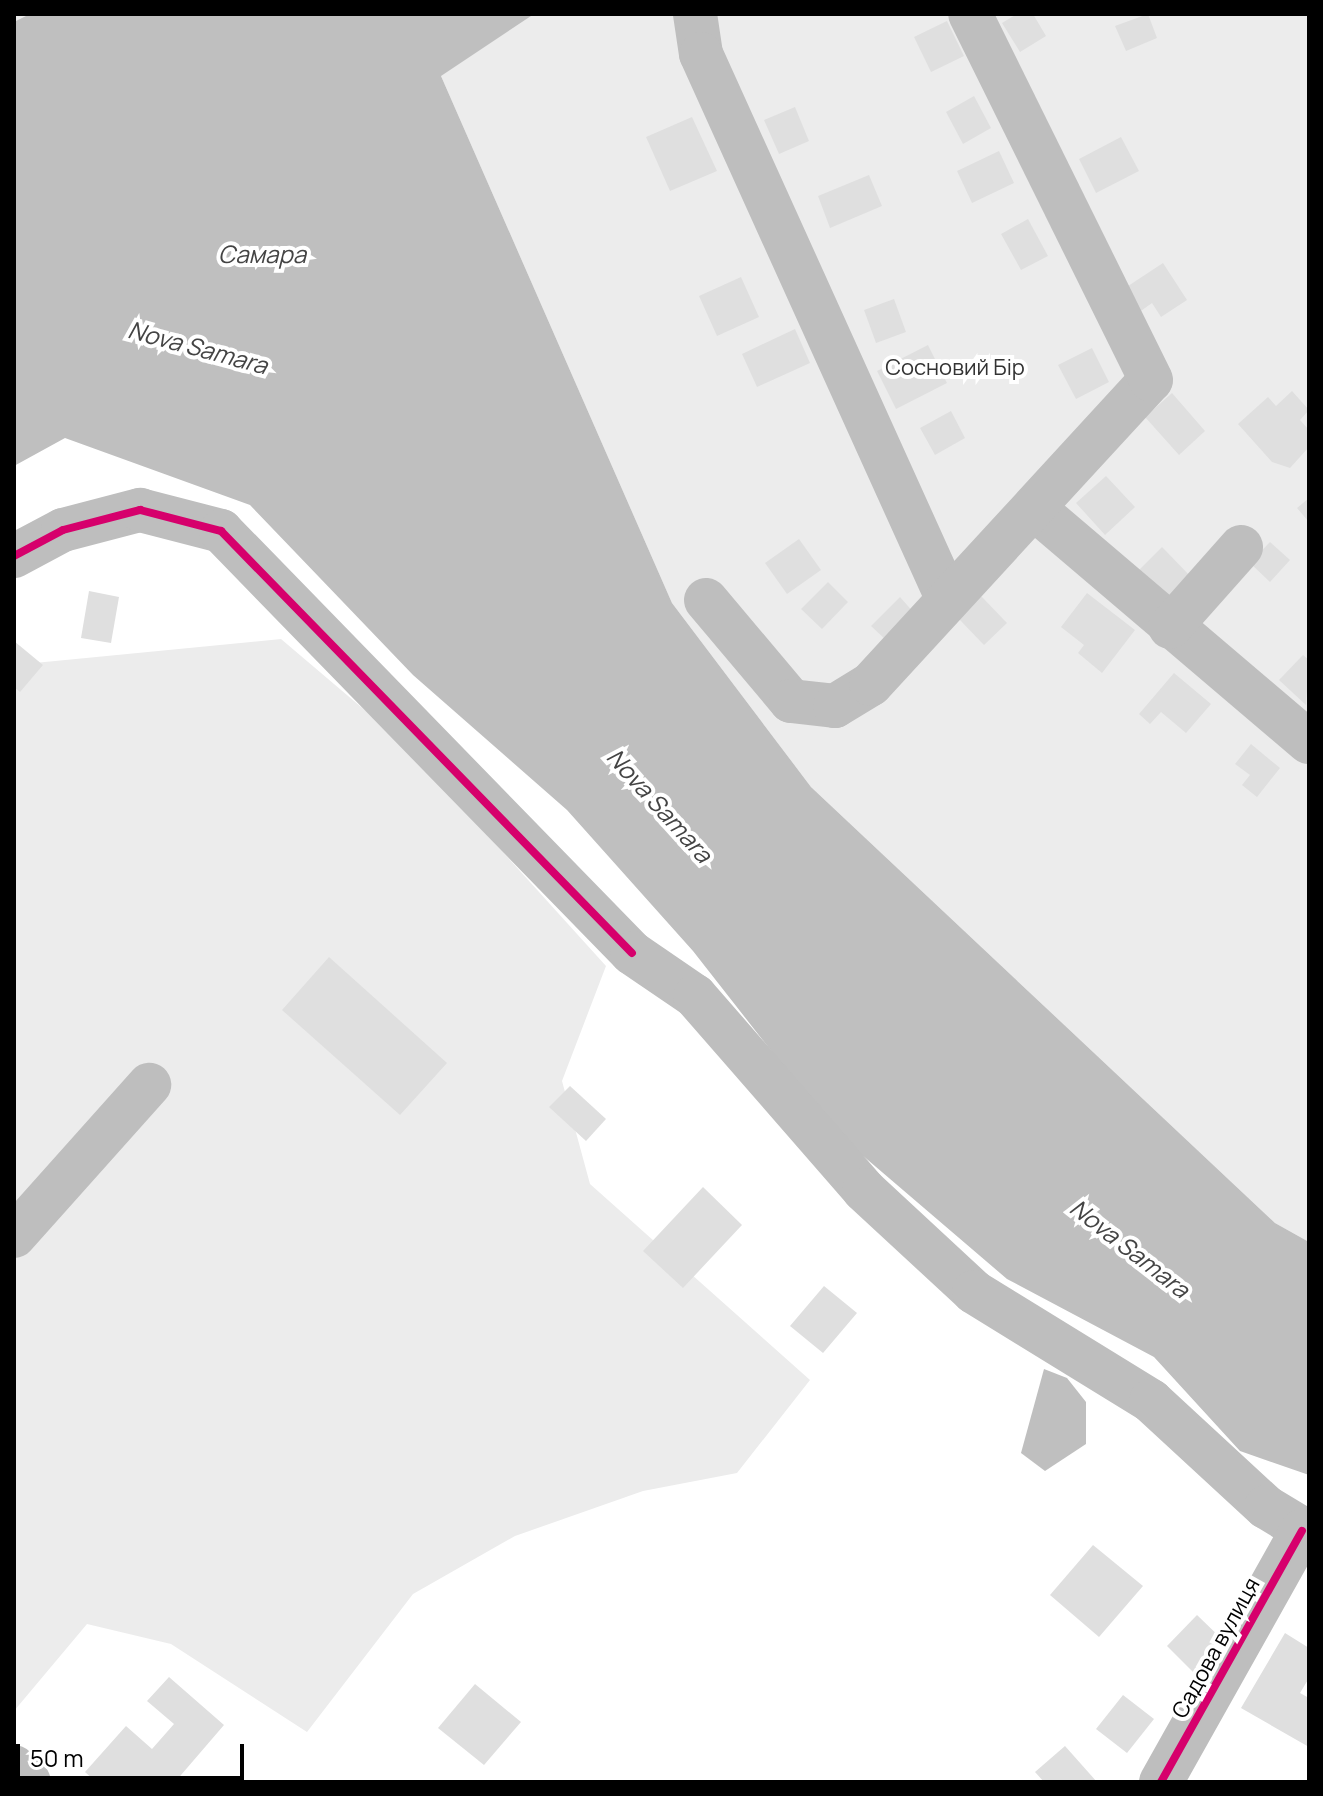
<!DOCTYPE html>
<meta charset="utf-8">
<style>
body{margin:0}
#map{position:relative;width:1323px;height:1796px;overflow:hidden;background:#fff;font-family:Manrope,sans-serif}
div>[style]{position:absolute}
[style*='--x']{left:calc(var(--x)*1px);top:calc(var(--y)*1px);width:calc(var(--w)*1px);rotate:calc(var(--a)*1deg)}
.green>*{inset:0;background:#ececec}
.water>*{inset:0;background:#bfbfbf}
.building>*{inset:0;background:#dfdfdf}
.minor>*{height:44px;margin:-22px;padding:0 22px;transform-origin:22px;border-radius:22px;background:#bebebe}
.cycleway>*{height:8px;margin:-4px;padding:0 4px;transform-origin:4px;border-radius:4px;background:#d6006c}
span{translate:-50% -50%;white-space:nowrap;text-align:center;line-height:1.15;-webkit-text-stroke:8px #fff;paint-order:stroke}
.park-label{font-size:22px;color:#333}
.street-label{font-size:22px;color:#000}
.water-label{font-size:24px;color:#444;font-style:italic}
.frame{position:absolute;inset:0;border:16px solid #000;pointer-events:none}
.scale{position:absolute;left:16px;top:1744px;width:228px;height:36px;box-sizing:border-box;border:4px solid #000;border-top:0;padding-left:10px;font-size:24px;line-height:28px;white-space:nowrap;color:#000;-webkit-text-stroke:6px #fff;paint-order:stroke}
</style>
<div id="map">
<div class="green">
<div style="clip-path:polygon(14px 14px,1309px 14px,1309px 1242px,1275px 1223px,811px 787px,672px 603px,441px 76px,14px 466px)"></div>
<div style="clip-path:polygon(281px 639px,407px 746px,606px 966px,562px 1081px,590px 1184px,810px 1380px,737px 1473px,643px 1491px,515px 1536px,413px 1594px,307px 1732px,171px 1644px,87px 1624px,14px 1711px,14px 665px)"></div>
</div>
<div class="water">
<div style="clip-path:polygon(30px 14px,534px 14px,441px 76px,672px 603px,811px 787px,1275px 1223px,1309px 1242px,1309px 1475px,1240px 1451px,1154px 1357px,1007px 1279px,834px 1131px,693px 951px,567px 810px,413px 675px,250px 505px,65px 438px,14px 466px,14px 22px)"></div>
<div style="clip-path:polygon(1044px 1369px,1067px 1378px,1086px 1402px,1086px 1444px,1045px 1471px,1021px 1453px)"></div>
</div>
<div class="building">
<div style="clip-path:polygon(1017px 14px,1033px 14px,1046px 36px,1020px 52px,1002px 23px)"></div>
<div style="clip-path:polygon(1148px 14px,1157px 38px,1126px 51px,1115px 26px)"></div>
<div style="clip-path:polygon(947px 21px,964px 56px,931px 72px,914px 37px)"></div>
<div style="clip-path:polygon(974px 96px,991px 128px,963px 144px,946px 112px)"></div>
<div style="clip-path:polygon(795px 107px,809px 141px,779px 154px,764px 120px)"></div>
<div style="clip-path:polygon(692px 117px,717px 171px,670px 191px,646px 137px)"></div>
<div style="clip-path:polygon(1121px 137px,1139px 171px,1096px 193px,1079px 159px)"></div>
<div style="clip-path:polygon(999px 151px,1014px 183px,972px 203px,957px 171px)"></div>
<div style="clip-path:polygon(869px 175px,882px 206px,830px 228px,818px 196px)"></div>
<div style="clip-path:polygon(1028px 219px,1048px 256px,1021px 270px,1001px 234px)"></div>
<div style="clip-path:polygon(1163px 263px,1187px 300px,1161px 317px,1152px 303px,1138px 313px,1122px 290px)"></div>
<div style="clip-path:polygon(741px 277px,759px 317px,717px 336px,699px 296px)"></div>
<div style="clip-path:polygon(894px 299px,906px 332px,876px 343px,864px 310px)"></div>
<div style="clip-path:polygon(795px 329px,810px 363px,757px 387px,742px 354px)"></div>
<div style="clip-path:polygon(928px 345px,947px 383px,896px 409px,877px 371px)"></div>
<div style="clip-path:polygon(1092px 348px,1109px 382px,1076px 399px,1058px 365px)"></div>
<div style="clip-path:polygon(1292px 391px,1309px 410px,1300px 420px,1309px 430px,1309px 447px,1290px 468px,1272px 462px,1238px 424px,1268px 397px,1276px 406px)"></div>
<div style="clip-path:polygon(1172px 393px,1205px 431px,1179px 455px,1145px 417px)"></div>
<div style="clip-path:polygon(951px 411px,965px 438px,935px 455px,920px 428px)"></div>
<div style="clip-path:polygon(1106px 476px,1135px 507px,1105px 535px,1076px 503px)"></div>
<div style="clip-path:polygon(1309px 498px,1309px 522px,1297px 508px)"></div>
<div style="clip-path:polygon(799px 539px,821px 570px,787px 594px,765px 563px)"></div>
<div style="clip-path:polygon(1270px 542px,1290px 560px,1270px 582px,1250px 563px)"></div>
<div style="clip-path:polygon(1162px 547px,1194px 580px,1172px 602px,1139px 570px)"></div>
<div style="clip-path:polygon(828px 582px,848px 602px,822px 629px,801px 609px)"></div>
<div style="clip-path:polygon(89px 591px,119px 597px,111px 643px,81px 638px)"></div>
<div style="clip-path:polygon(1087px 593px,1135px 630px,1102px 673px,1078px 653px,1084px 645px,1061px 627px)"></div>
<div style="clip-path:polygon(981px 596px,1007px 623px,984px 645px,958px 618px)"></div>
<div style="clip-path:polygon(900px 597px,915px 614px,887px 641px,871px 626px)"></div>
<div style="clip-path:polygon(14px 641px,43px 665px,20px 692px,14px 687px)"></div>
<div style="clip-path:polygon(1303px 655px,1309px 660px,1306px 705px,1279px 680px)"></div>
<div style="clip-path:polygon(1174px 673px,1211px 704px,1186px 733px,1161px 712px,1150px 724px,1139px 714px)"></div>
<div style="clip-path:polygon(1251px 744px,1280px 768px,1257px 797px,1242px 785px,1250px 775px,1235px 764px)"></div>
<div style="clip-path:polygon(329px 957px,447px 1063px,400px 1115px,282px 1010px)"></div>
<div style="clip-path:polygon(570px 1086px,606px 1119px,586px 1141px,549px 1107px)"></div>
<div style="clip-path:polygon(703px 1187px,742px 1225px,683px 1288px,643px 1251px)"></div>
<div style="clip-path:polygon(824px 1286px,857px 1313px,823px 1353px,790px 1326px)"></div>
<div style="clip-path:polygon(1093px 1545px,1143px 1586px,1099px 1637px,1050px 1595px)"></div>
<div style="clip-path:polygon(1197px 1615px,1226px 1643px,1195px 1674px,1167px 1646px)"></div>
<div style="clip-path:polygon(1285px 1633px,1309px 1648px,1309px 1678px,1300px 1693px,1309px 1698px,1309px 1747px,1241px 1708px)"></div>
<div style="clip-path:polygon(169px 1677px,224px 1725px,175px 1782px,96px 1782px,85px 1772px,126px 1726px,152px 1749px,174px 1724px,147px 1701px)"></div>
<div style="clip-path:polygon(475px 1684px,521px 1722px,484px 1765px,438px 1728px)"></div>
<div style="clip-path:polygon(1123px 1695px,1154px 1719px,1127px 1753px,1096px 1729px)"></div>
<div style="clip-path:polygon(1065px 1746px,1097px 1782px,1044px 1782px,1035px 1772px)"></div>
</div>
<div class="minor">
<div style="--x:695;--y:14;--w:40;--a:81.5"></div>
<div style="--x:701;--y:54;--w:599;--a:65.66"></div>
<div style="--x:1036;--y:510;--w:358;--a:40.4"></div>
<div style="--x:14;--y:556;--w:55;--a:-28"></div>
<div style="--x:63;--y:530;--w:80;--a:-14.6"></div>
<div style="--x:140;--y:510;--w:84;--a:14.5"></div>
<div style="--x:221;--y:531;--w:589;--a:45.76"></div>
<div style="--x:632;--y:953;--w:76;--a:34.3"></div>
<div style="--x:695;--y:996;--w:257;--a:48.9"></div>
<div style="--x:864;--y:1190;--w:150;--a:42.8"></div>
<div style="--x:974;--y:1292;--w:208;--a:31.6"></div>
<div style="--x:1151;--y:1401;--w:156;--a:42.7"></div>
<div style="--x:1266;--y:1507;--w:50;--a:31.2"></div>
<div style="--x:706;--y:600;--w:132;--a:49.9"></div>
<div style="--x:791;--y:701;--w:44;--a:6.5"></div>
<div style="--x:835;--y:706;--w:42;--a:-31.4"></div>
<div style="--x:871;--y:684;--w:413;--a:-47.4"></div>
<div style="--x:1151;--y:380;--w:408;--a:-116.3"></div>
<div style="--x:1170;--y:627;--w:107;--a:-48.4"></div>
<div style="--x:14;--y:1236;--w:203;--a:-48.2"></div>
<div style="--x:14;--y:1767;--w:21;--a:45"></div>
<div style="--x:1161;--y:1782;--w:288;--a:-60.7"></div>
</div>
<div class="cycleway">
<div style="--x:14;--y:556;--w:55;--a:-28"></div>
<div style="--x:63;--y:530;--w:80;--a:-14.6"></div>
<div style="--x:140;--y:510;--w:84;--a:14.5"></div>
<div style="--x:221;--y:531;--w:589;--a:45.76"></div>
<div style="--x:1161;--y:1782;--w:288;--a:-60.7"></div>
</div>
<div class="park-label">
<span style="left:955px;top:368px">Сосновий Бір</span>
</div>
<div class="street-label">
<span style="left:1216px;top:1648px;rotate:-61deg">Садова вулиця</span>
</div>
<div class="water-label">
<span style="left:262px;top:254px">Самара</span>
<span style="left:198px;top:347px;rotate:15deg">Nova Samara</span>
<span style="left:660px;top:805px;rotate:48deg">Nova Samara</span>
<span style="left:1130px;top:1248px;rotate:38deg">Nova Samara</span>
</div>
<div class="frame"></div>
<div class="scale">50 m</div>
</div>
